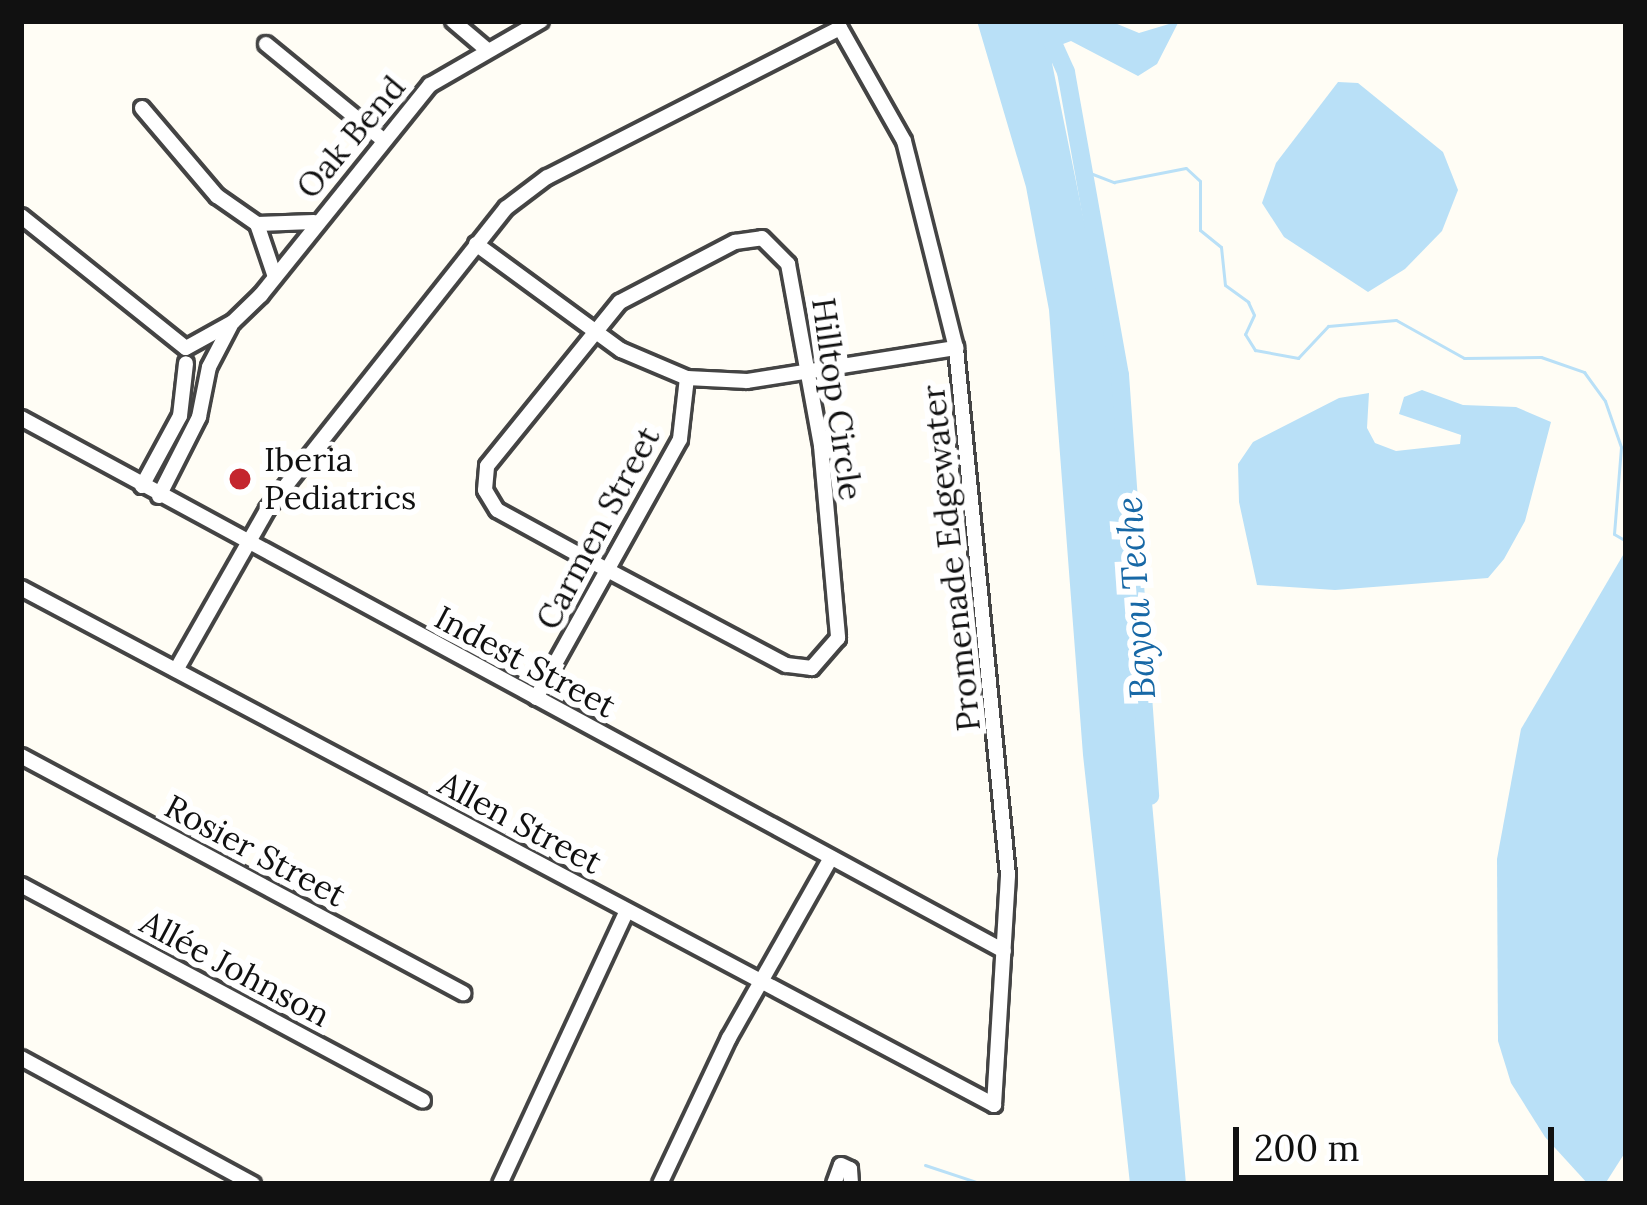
<!DOCTYPE html>
<meta charset="utf-8">
<style>
body{margin:0}
#map{position:relative;width:1647px;height:1205px;overflow:hidden;background:#fffdf5;font-family:Lora,serif}
div>[style]{position:absolute}
[style*='--x']{left:calc(var(--x)*1px);top:calc(var(--y)*1px);width:calc(var(--w)*1px);rotate:calc(var(--a)*1deg)}
.water>*{inset:0;background:#b9e0f7}
.stream>*{height:3px;margin:-1.5px;padding:0 1.5px;transform-origin:1.5px;border-radius:1.5px;background:#b9e0f7}
.river>*{height:18px;margin:-9px;padding:0 9px;transform-origin:9px;border-radius:9px;background:#b9e0f7}
.roads{filter:drop-shadow(3px 0 #444) drop-shadow(-3px 0 #444) drop-shadow(0 3px #444) drop-shadow(0 -3px #444)}
.minor>*{height:14px;margin:-7px;padding:0 7px;transform-origin:7px;border-radius:7px;background:#fff}
.dots>*{width:33px;height:33px;translate:-50% -50%;box-sizing:border-box;border:6px solid #fff;border-radius:50%}
span{translate:-50% -50%;white-space:nowrap;text-align:center;line-height:1.15;-webkit-text-stroke:12px #fff;paint-order:stroke}
.street-label{font-size:33px;color:#111}
.poi-label{font-size:33px;color:#111}
.left{translate:0 -50%;text-align:left}
.water-label{font-size:36px;color:#1768a6;font-style:italic}
.frame{position:absolute;inset:0;border:24px solid #111;pointer-events:none}
.scale{position:absolute;left:1233px;top:1127px;width:321px;height:54px;box-sizing:border-box;border:6px solid #111;border-top:0;padding-left:15px;font-size:36px;line-height:42px;white-space:nowrap;color:#111;-webkit-text-stroke:9px #fff;paint-order:stroke}
</style>
<div id="map">
<div class="water">
<div style="clip-path:polygon(977px 21px,1110px 21px,1139px 33px,1179px 21px,1157px 64px,1138px 76px,1071px 41px,1055px 47px,1052px 63px,1113px 364px,1186px 1184px,1130px 1184px,1083px 755px,1049px 310px,1026px 187px)"></div>
<div style="clip-path:polygon(1338px 82px,1358px 83px,1443px 152px,1458px 190px,1442px 231px,1405px 269px,1368px 292px,1284px 237px,1262px 203px,1276px 163px)"></div>
<div style="clip-path:polygon(1422px 390px,1463px 405px,1516px 407px,1551px 422px,1525px 521px,1504px 559px,1488px 578px,1335px 590px,1257px 585px,1239px 502px,1238px 464px,1253px 442px,1339px 398px,1369px 393px,1367px 428px,1375px 443px,1396px 451px,1460px 444px,1461px 435px,1399px 414px,1404px 397px)"></div>
<div style="clip-path:polygon(1626px 550px,1626px 1151px,1605px 1184px,1588px 1184px,1545px 1137px,1511px 1083px,1498px 1041px,1497px 859px,1521px 729px)"></div>
</div>
<div class="stream">
<div style="--x:1077;--y:168;--w:40;--a:21"></div>
<div style="--x:1114;--y:182;--w:73;--a:-11"></div>
<div style="--x:1186;--y:168;--w:19;--a:43"></div>
<div style="--x:1200;--y:181;--w:49;--a:90"></div>
<div style="--x:1200;--y:230;--w:27;--a:39"></div>
<div style="--x:1221;--y:247;--w:38;--a:84"></div>
<div style="--x:1225;--y:285;--w:29;--a:36"></div>
<div style="--x:1248;--y:302;--w:14;--a:65"></div>
<div style="--x:1254;--y:315;--w:21;--a:115"></div>
<div style="--x:1245;--y:334;--w:19;--a:58"></div>
<div style="--x:1255;--y:350;--w:44;--a:10.5"></div>
<div style="--x:1298;--y:358;--w:44;--a:-46.8"></div>
<div style="--x:1328;--y:326;--w:68;--a:-5"></div>
<div style="--x:1396;--y:320;--w:78;--a:29.2"></div>
<div style="--x:1464;--y:358;--w:77;--a:-0.7"></div>
<div style="--x:1541;--y:357;--w:46;--a:19.2"></div>
<div style="--x:1584;--y:372;--w:36;--a:54"></div>
<div style="--x:1605;--y:401;--w:49;--a:70.8"></div>
<div style="--x:1621;--y:447;--w:87;--a:94.6"></div>
<div style="--x:1614;--y:534;--w:14;--a:30"></div>
<div style="--x:925;--y:1165;--w:60;--a:18.4"></div>
</div>
<div class="river">
<div style="--x:1043;--y:21;--w:56;--a:65.7"></div>
<div style="--x:1066;--y:72;--w:308;--a:79.9"></div>
<div style="--x:1120;--y:375;--w:422;--a:85.9"></div>
</div>
<div class="roads">
<div class="minor">
<div style="--x:453;--y:21;--w:43;--a:40.3"></div>
<div style="--x:266;--y:44;--w:149;--a:39.3"></div>
<div style="--x:142;--y:108;--w:116;--a:49.6"></div>
<div style="--x:217;--y:196;--w:49;--a:35"></div>
<div style="--x:257;--y:224;--w:53;--a:71.2"></div>
<div style="--x:21;--y:216;--w:211;--a:38.7"></div>
<div style="--x:257;--y:224;--w:57;--a:-2"></div>
<div style="--x:762;--y:238;--w:37;--a:45"></div>
<div style="--x:788;--y:264;--w:185;--a:79.7"></div>
<div style="--x:821;--y:446;--w:193;--a:84.9"></div>
<div style="--x:838;--y:638;--w:40;--a:131"></div>
<div style="--x:812;--y:668;--w:26;--a:-173"></div>
<div style="--x:786;--y:665;--w:220;--a:-152"></div>
<div style="--x:592;--y:562;--w:108;--a:-151.3"></div>
<div style="--x:497;--y:510;--w:23;--a:-121"></div>
<div style="--x:485;--y:490;--w:24;--a:-85"></div>
<div style="--x:487;--y:466;--w:211;--a:-51"></div>
<div style="--x:620;--y:302;--w:130;--a:-27.6"></div>
<div style="--x:735;--y:242;--w:27;--a:-8"></div>
<div style="--x:476;--y:244;--w:180;--a:36.2"></div>
<div style="--x:621;--y:350;--w:72;--a:23"></div>
<div style="--x:687;--y:378;--w:60;--a:2.9"></div>
<div style="--x:747;--y:381;--w:212;--a:-9"></div>
<div style="--x:186;--y:348;--w:54;--a:-29"></div>
<div style="--x:233;--y:322;--w:39;--a:-44"></div>
<div style="--x:261;--y:295;--w:270;--a:-51.2"></div>
<div style="--x:430;--y:85;--w:128;--a:-30"></div>
<div style="--x:21;--y:418;--w:1118;--a:28.47"></div>
<div style="--x:142;--y:486;--w:80;--a:-61.5"></div>
<div style="--x:180;--y:416;--w:53;--a:-83.5"></div>
<div style="--x:159;--y:496;--w:89;--a:-63.1"></div>
<div style="--x:199;--y:417;--w:51;--a:-78.7"></div>
<div style="--x:209;--y:367;--w:47;--a:-62.4"></div>
<div style="--x:21;--y:588;--w:1102;--a:27.98"></div>
<div style="--x:994;--y:1105;--w:230;--a:-86.5"></div>
<div style="--x:1008;--y:875;--w:530;--a:-95.64"></div>
<div style="--x:956;--y:348;--w:213;--a:-104.1"></div>
<div style="--x:904;--y:141;--w:130;--a:-119.5"></div>
<div style="--x:840;--y:28;--w:329;--a:153"></div>
<div style="--x:547;--y:177;--w:51;--a:142.9"></div>
<div style="--x:506;--y:208;--w:385;--a:128.4"></div>
<div style="--x:267;--y:510;--w:184;--a:119.6"></div>
<div style="--x:536;--y:698;--w:296;--a:-60.9"></div>
<div style="--x:680;--y:439;--w:61;--a:-83.5"></div>
<div style="--x:21;--y:756;--w:502;--a:28.2"></div>
<div style="--x:21;--y:885;--w:456;--a:28.2"></div>
<div style="--x:21;--y:1058;--w:264;--a:28.5"></div>
<div style="--x:500;--y:1184;--w:301;--a:-65.1"></div>
<div style="--x:660;--y:1184;--w:161;--a:-64.7"></div>
<div style="--x:729;--y:1038;--w:207;--a:-60.5"></div>
<div style="--x:834;--y:1184;--w:20;--a:-70"></div>
<div style="--x:841;--y:1165;--w:10;--a:24"></div>
<div style="--x:850;--y:1169;--w:15;--a:86"></div>
</div>
</div>
<div class="dots">
<div style="left:240px;top:479px;background:#c4262e"></div>
</div>
<div class="street-label">
<span style="left:351px;top:137px;rotate:-50deg">Oak Bend</span>
<span style="left:837px;top:399px;rotate:82deg">Hilltop Circle</span>
<span style="left:598px;top:528px;rotate:-62deg">Carmen Street</span>
<span style="left:951px;top:558px;rotate:-96deg">Promenade Edgewater</span>
<span style="left:525px;top:662px;rotate:28deg">Indest Street</span>
<span style="left:520px;top:823px;rotate:28deg">Allen Street</span>
<span style="left:255px;top:851px;rotate:28deg">Rosier Street</span>
<span style="left:235px;top:969px;rotate:28deg">Allée Johnson</span>
</div>
<div class="poi-label">
<span class="left" style="left:264px;top:479px">Iberia<br>Pediatrics</span>
</div>
<div class="water-label">
<span style="left:1136px;top:598px;rotate:-94deg">Bayou Teche</span>
</div>
<div class="frame"></div>
<div class="scale">200 m</div>
</div>
